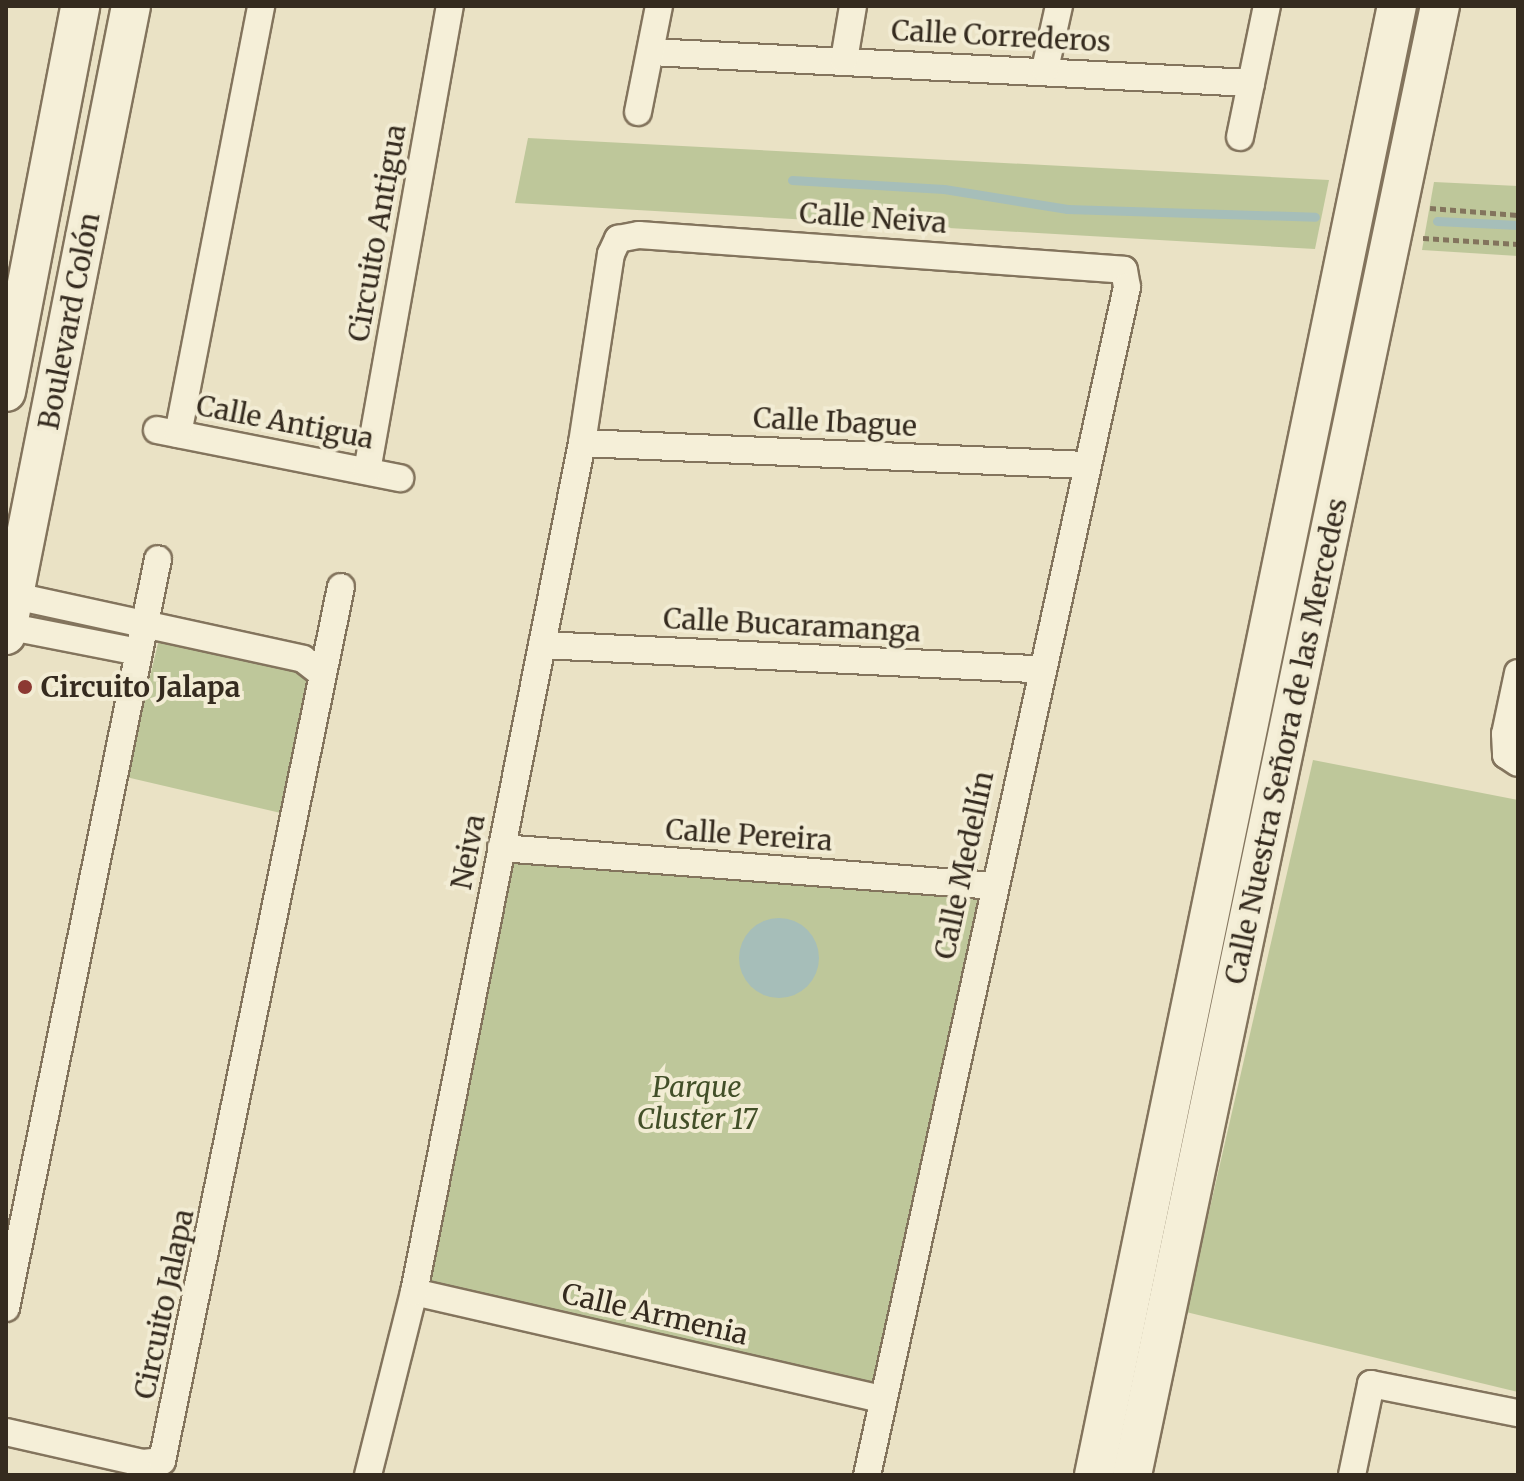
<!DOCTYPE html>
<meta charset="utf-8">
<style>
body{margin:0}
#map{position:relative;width:1524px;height:1481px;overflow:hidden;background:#eae2c5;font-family:Merriweather,serif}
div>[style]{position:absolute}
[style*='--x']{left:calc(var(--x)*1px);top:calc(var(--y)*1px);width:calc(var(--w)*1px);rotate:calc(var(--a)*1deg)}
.green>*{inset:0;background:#bec79a}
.water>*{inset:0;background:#a6beb9}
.round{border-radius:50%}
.stream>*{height:9px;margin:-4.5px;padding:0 4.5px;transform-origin:4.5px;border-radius:4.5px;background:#a6beb9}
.path>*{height:5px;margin-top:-2.5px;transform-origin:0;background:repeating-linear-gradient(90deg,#83745d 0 6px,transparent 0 10px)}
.roads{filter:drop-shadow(2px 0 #83745d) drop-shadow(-2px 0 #83745d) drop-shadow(0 2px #83745d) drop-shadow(0 -2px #83745d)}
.street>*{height:26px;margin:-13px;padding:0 13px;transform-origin:13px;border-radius:13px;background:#f5efd8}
.secondary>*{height:38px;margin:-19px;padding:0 19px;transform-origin:19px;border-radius:19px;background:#f5efd8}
.dots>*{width:22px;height:22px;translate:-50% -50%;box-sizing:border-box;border:4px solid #f2ecd4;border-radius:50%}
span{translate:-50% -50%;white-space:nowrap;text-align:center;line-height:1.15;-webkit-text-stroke:8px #f2ecd4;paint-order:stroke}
.street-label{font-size:28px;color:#352b1f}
.poi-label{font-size:28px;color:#352b1f;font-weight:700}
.left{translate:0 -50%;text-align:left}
.park-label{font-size:28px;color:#424f28;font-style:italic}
.frame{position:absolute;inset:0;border:8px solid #352b1f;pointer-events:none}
</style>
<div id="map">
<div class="green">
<div style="clip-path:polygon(528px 138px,1329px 180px,1315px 249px,515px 203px)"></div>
<div style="clip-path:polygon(1434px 182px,1518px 186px,1518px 256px,1422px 250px)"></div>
<div style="clip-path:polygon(159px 639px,317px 676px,285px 814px,126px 777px)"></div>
<div style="clip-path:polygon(1313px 760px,1518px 800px,1518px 1392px,1186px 1312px)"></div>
<div style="clip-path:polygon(500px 854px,991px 887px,876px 1385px,427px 1283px)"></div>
</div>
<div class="water">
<div class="round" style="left:739px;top:918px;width:80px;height:80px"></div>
</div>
<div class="stream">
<div style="--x:792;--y:180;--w:152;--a:3.4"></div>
<div style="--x:944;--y:189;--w:125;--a:9.2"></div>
<div style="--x:1067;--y:209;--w:248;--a:1.8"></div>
<div style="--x:1437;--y:221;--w:81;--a:2.8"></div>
</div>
<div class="path">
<div style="--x:1430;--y:208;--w:88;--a:4.5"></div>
<div style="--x:1423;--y:238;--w:95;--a:3.6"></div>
</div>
<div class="roads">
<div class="street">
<div style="--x:651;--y:52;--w:601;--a:2.96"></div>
<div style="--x:844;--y:60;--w:55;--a:-80.5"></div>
<div style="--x:1045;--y:69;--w:65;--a:-77.5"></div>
<div style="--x:638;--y:112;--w:108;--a:-78.8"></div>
<div style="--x:1240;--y:137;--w:134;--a:-78.4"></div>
<div style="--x:157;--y:430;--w:248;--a:11.2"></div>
<div style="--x:178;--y:434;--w:436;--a:-79"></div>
<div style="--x:582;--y:443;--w:503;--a:2.5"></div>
<div style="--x:367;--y:471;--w:472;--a:-79.9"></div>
<div style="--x:6;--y:594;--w:304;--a:12.3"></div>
<div style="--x:303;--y:659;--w:24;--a:38"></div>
<div style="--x:6;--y:626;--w:135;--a:11.1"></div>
<div style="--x:542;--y:645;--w:498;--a:2.8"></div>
<div style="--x:1518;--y:673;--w:62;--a:102"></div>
<div style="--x:1505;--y:734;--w:21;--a:87"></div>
<div style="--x:1506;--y:755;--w:14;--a:34"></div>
<div style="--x:501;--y:848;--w:492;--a:4.4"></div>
<div style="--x:414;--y:1292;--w:481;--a:12.9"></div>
<div style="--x:6;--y:1308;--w:764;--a:-78.53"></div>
<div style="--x:6;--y:1432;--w:140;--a:12.8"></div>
<div style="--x:143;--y:1463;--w:19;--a:-6"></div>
<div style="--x:162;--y:1461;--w:892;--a:-78.43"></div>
<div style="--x:368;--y:1475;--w:189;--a:-75.9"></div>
<div style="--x:414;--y:1292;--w:865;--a:-78.81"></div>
<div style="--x:582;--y:443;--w:191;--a:-81.3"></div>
<div style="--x:611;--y:254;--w:17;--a:-65"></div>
<div style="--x:618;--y:239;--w:21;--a:-11"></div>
<div style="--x:639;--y:235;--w:486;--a:4.1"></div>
<div style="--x:1124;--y:270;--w:17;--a:80"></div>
<div style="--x:1127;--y:287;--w:1216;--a:102.34"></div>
<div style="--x:1352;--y:1475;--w:93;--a:-78.2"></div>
<div style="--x:1371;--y:1384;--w:150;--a:11.2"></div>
</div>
<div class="secondary">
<div style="--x:6;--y:392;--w:393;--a:-79.1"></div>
<div style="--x:6;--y:635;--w:641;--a:-78.76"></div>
<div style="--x:1094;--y:1475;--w:1500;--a:-78.35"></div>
<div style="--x:1132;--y:1475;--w:1501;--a:-78.16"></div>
</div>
</div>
<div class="dots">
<div style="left:25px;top:687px;background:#8c3932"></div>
</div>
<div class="street-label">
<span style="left:1001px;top:36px;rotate:3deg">Calle Correderos</span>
<span style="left:873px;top:218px;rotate:4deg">Calle Neiva</span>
<span style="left:377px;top:233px;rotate:-80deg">Circuito Antigua</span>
<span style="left:69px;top:321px;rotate:-79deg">Boulevard Colón</span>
<span style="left:285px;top:422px;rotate:11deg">Calle Antigua</span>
<span style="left:835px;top:422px;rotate:3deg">Calle Ibague</span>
<span style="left:792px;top:625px;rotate:3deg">Calle Bucaramanga</span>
<span style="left:1286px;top:741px;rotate:-78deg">Calle Nuestra Señora de las Mercedes</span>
<span style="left:749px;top:835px;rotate:4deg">Calle Pereira</span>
<span style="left:468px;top:852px;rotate:-79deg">Neiva</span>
<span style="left:964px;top:865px;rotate:-78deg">Calle Medellín</span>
<span style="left:164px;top:1304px;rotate:-78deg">Circuito Jalapa</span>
<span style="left:655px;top:1314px;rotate:13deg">Calle Armenia</span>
</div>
<div class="poi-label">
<span class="left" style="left:41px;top:687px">Circuito Jalapa</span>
</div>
<div class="park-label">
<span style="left:697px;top:1103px">Parque<br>Cluster 17</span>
</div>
<div class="frame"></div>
</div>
